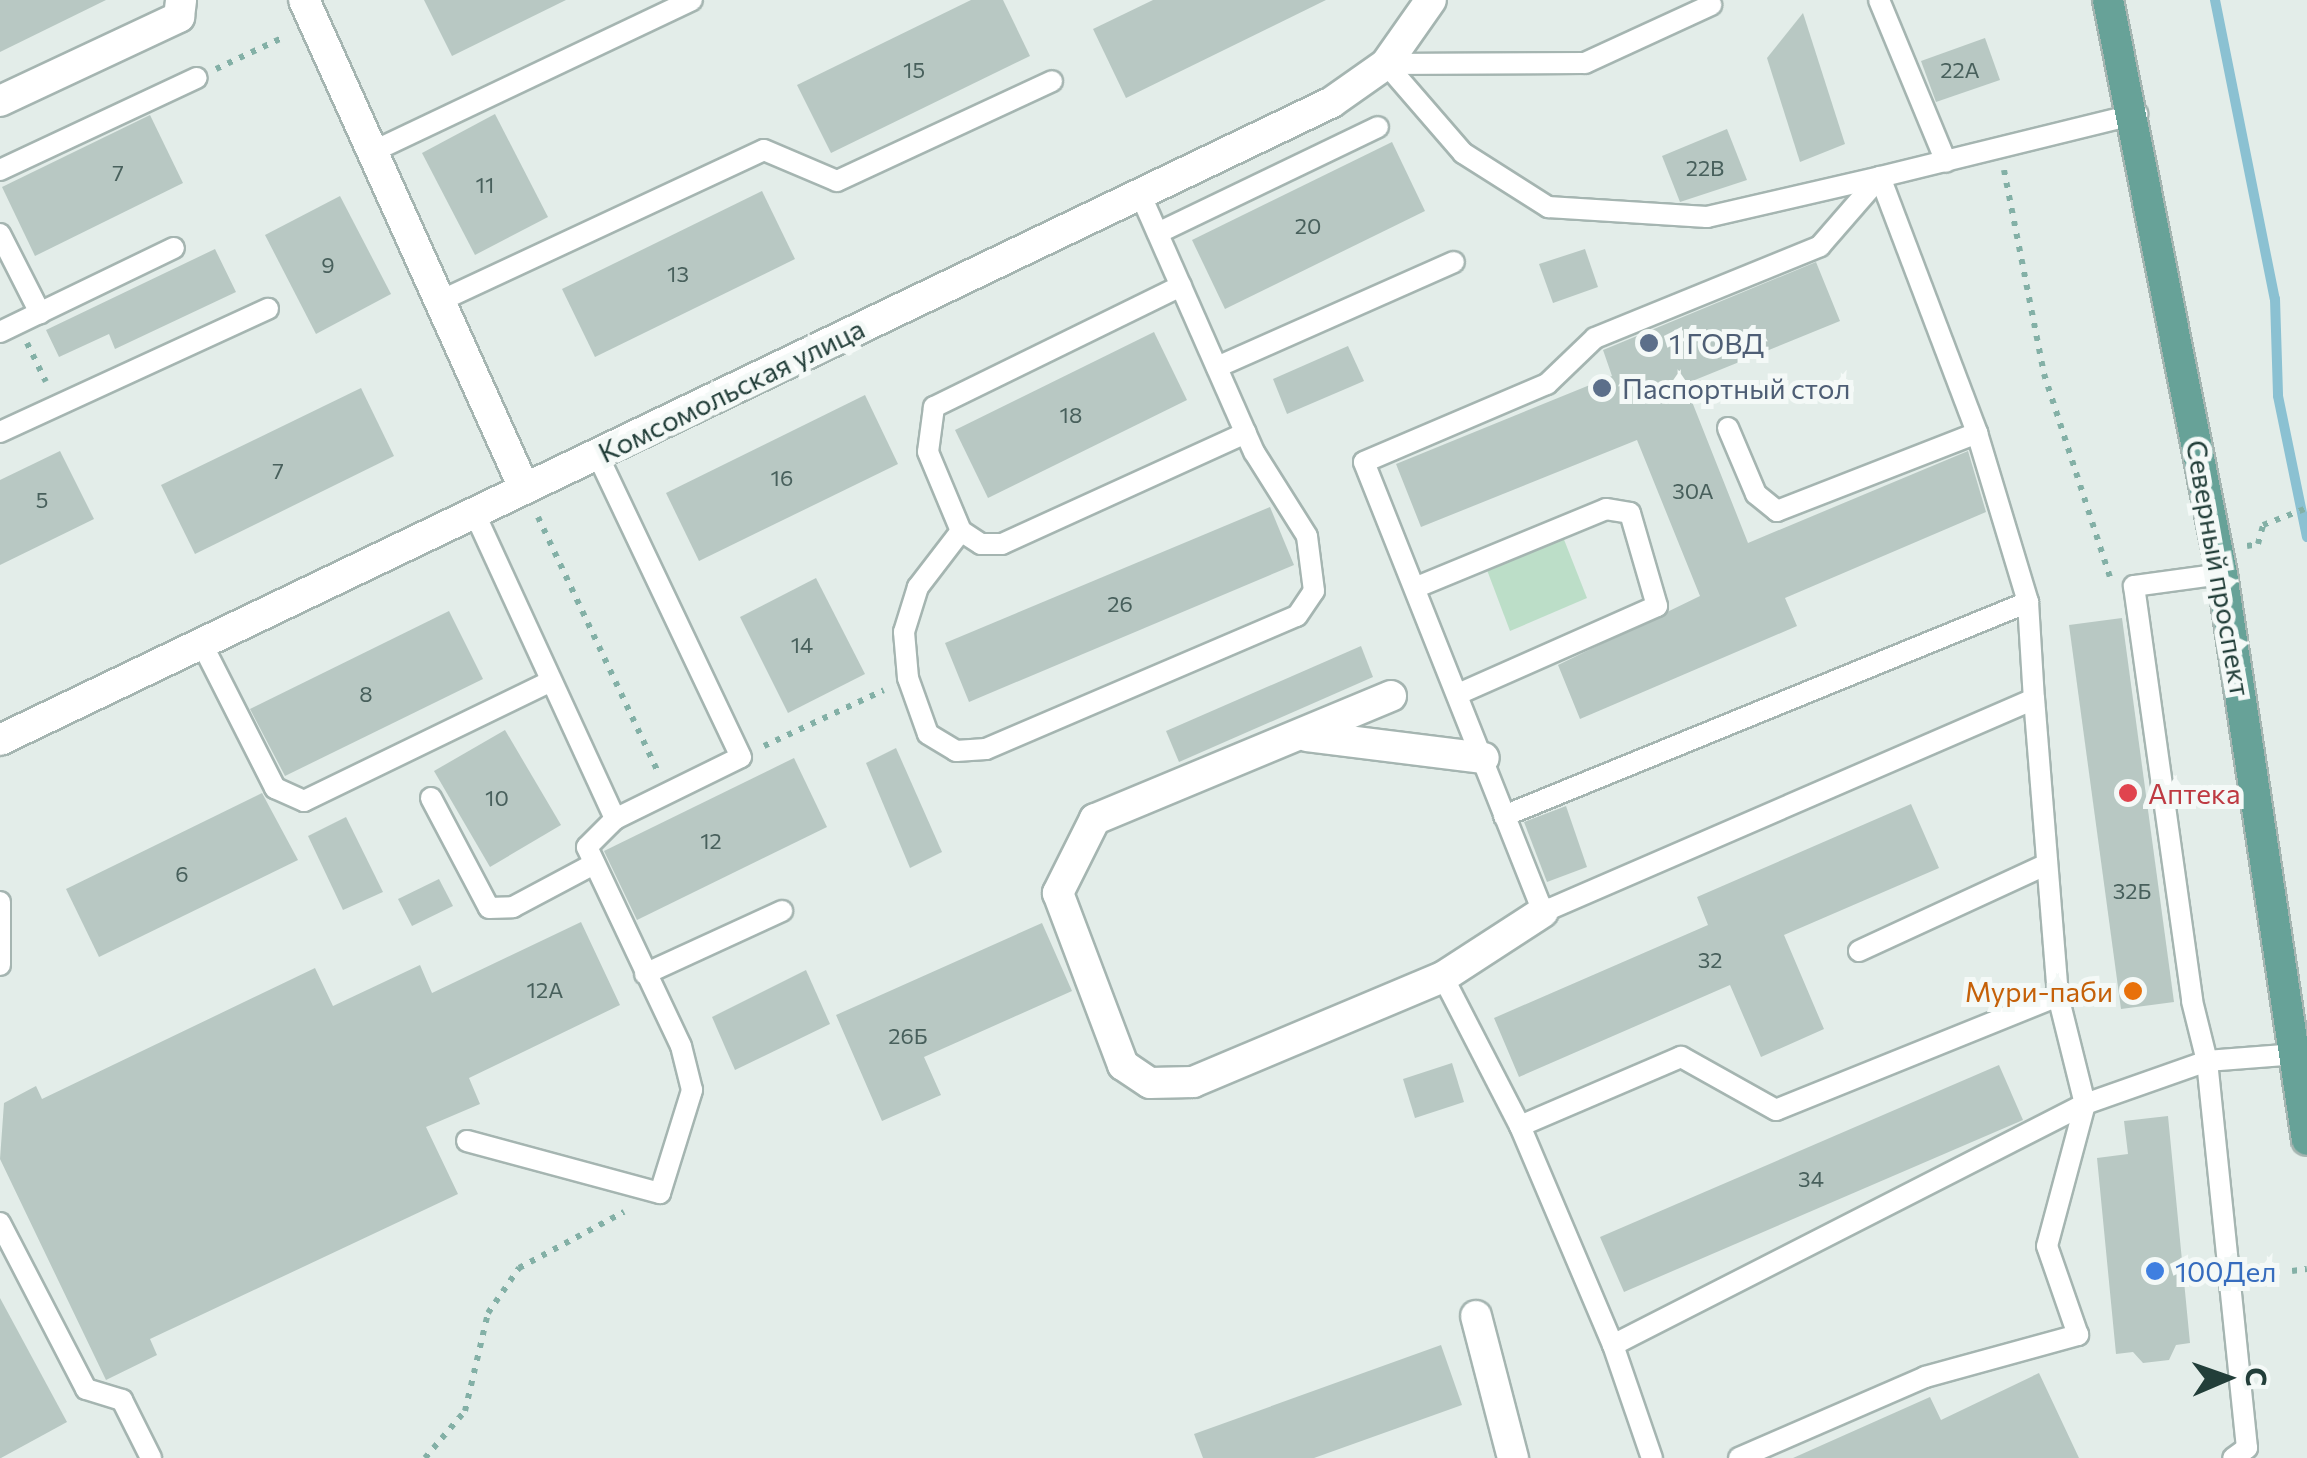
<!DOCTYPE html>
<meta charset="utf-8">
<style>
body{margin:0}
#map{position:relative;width:2307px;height:1458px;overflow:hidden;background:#e3ede9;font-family:Commissioner,sans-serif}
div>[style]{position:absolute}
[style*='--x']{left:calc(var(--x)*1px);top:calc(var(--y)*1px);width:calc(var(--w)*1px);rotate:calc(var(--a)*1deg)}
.green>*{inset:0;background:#bcdec8}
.stream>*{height:10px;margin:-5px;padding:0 5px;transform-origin:5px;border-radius:5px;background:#8bc1d2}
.building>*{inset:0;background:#b8c8c3}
.path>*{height:6px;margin-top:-3px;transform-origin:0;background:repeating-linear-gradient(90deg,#83b0a6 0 5px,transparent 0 13px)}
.roads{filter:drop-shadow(2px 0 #a5b5b1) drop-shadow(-2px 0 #a5b5b1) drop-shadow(0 2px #a5b5b1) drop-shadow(0 -2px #a5b5b1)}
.service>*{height:20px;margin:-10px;padding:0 10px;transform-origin:10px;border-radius:10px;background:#fff}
.minor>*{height:30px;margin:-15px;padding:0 15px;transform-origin:15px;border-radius:15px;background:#fff}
.secondary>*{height:30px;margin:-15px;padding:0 15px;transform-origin:15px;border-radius:15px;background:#fff}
.primary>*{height:30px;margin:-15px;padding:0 15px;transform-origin:15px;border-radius:15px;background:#67a298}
.dots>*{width:28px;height:28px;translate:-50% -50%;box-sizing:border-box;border:5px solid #f4f9f7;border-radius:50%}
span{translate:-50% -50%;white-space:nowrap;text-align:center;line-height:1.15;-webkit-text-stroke:10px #f4f9f7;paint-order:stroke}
.number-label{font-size:22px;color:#48605c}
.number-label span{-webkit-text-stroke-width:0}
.service-label{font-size:28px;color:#4e5e75}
.left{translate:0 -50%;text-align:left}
.street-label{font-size:28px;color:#223e39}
.health-label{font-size:28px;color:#be3a42}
.food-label{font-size:28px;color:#c56008}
.right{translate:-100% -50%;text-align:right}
.shop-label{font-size:28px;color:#366cbe}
.north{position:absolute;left:2177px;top:1328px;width:100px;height:100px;-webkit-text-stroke:8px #f4f9f7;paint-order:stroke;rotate:88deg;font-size:28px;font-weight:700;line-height:40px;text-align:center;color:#223e39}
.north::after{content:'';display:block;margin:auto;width:35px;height:45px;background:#223e39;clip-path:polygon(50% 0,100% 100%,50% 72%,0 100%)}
</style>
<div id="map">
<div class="green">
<div style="clip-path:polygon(1563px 537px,1587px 598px,1510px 631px,1487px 570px)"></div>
</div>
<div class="stream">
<div style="--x:2215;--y:0;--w:305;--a:78.7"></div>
<div style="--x:2275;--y:299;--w:97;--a:88.2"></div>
<div style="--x:2278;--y:396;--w:144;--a:78.4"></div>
</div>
<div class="building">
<div style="clip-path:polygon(0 0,106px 0,0 52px)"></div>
<div style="clip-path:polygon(424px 0,566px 0,452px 56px)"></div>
<div style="clip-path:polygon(971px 0,1003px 0,1030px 56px,831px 153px,797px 85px)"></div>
<div style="clip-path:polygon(1153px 0,1326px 0,1126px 98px,1093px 29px)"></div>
<div style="clip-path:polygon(1803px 13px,1845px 144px,1800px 162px,1767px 58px)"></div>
<div style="clip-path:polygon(1985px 38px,2000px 80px,1936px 102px,1921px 61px)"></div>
<div style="clip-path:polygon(495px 114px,548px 217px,475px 255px,422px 153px)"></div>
<div style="clip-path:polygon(150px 115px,183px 183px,35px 256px,2px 187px)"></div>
<div style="clip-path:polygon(1727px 129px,1747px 180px,1680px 202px,1662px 156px)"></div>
<div style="clip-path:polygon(1392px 142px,1425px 211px,1225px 309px,1192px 240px)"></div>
<div style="clip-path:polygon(762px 191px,795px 259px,595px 357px,562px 289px)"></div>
<div style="clip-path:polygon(340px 196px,391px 294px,316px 334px,265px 235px)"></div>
<div style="clip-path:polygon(215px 249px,236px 292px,115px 349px,109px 334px,59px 357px,46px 330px)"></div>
<div style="clip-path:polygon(1585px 249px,1598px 287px,1553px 303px,1539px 264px)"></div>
<div style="clip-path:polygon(1816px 262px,1840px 321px,1685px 384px,1748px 543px,1968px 451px,1986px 512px,1785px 598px,1797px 626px,1580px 719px,1558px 665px,1700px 596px,1637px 440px,1421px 527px,1396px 464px,1612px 376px,1603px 350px)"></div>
<div style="clip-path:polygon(1154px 332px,1187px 400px,988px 498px,955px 430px)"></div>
<div style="clip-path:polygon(1348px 346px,1364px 381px,1287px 414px,1273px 379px)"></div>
<div style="clip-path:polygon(361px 388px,394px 456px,195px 554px,161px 485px)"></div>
<div style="clip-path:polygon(865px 395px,898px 464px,699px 561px,666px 493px)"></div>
<div style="clip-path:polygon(60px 451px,94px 519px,0 565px,0 480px)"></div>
<div style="clip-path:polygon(1270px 507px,1294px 565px,969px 702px,945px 643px)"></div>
<div style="clip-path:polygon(816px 578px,865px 674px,788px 713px,740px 617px)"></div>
<div style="clip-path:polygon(449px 611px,483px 679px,285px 776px,250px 709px)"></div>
<div style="clip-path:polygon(2122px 618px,2174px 1002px,2121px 1009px,2069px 625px)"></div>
<div style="clip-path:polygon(1361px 646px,1373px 677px,1179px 762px,1166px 731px)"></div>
<div style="clip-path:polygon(505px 730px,561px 825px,490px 867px,434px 771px)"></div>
<div style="clip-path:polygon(896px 748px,942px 852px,910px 868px,866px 763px)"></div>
<div style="clip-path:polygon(794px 758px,827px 827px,637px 920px,604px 851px)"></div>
<div style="clip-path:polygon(262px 793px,298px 860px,99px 957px,66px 889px)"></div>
<div style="clip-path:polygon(1911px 804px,1939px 868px,1784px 935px,1824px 1029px,1761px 1057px,1730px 985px,1519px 1077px,1494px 1018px,1708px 925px,1697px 897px)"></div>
<div style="clip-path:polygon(1566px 806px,1587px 867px,1547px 882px,1524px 822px)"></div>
<div style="clip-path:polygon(346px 817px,383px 892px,343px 910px,308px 836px)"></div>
<div style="clip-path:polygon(439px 879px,453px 906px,412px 926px,398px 899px)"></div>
<div style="clip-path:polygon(581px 922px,620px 1005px,469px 1078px,480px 1104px,426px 1127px,458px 1194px,150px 1339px,157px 1355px,106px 1380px,0 1159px,4px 1103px,36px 1086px,42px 1099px,315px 968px,333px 1006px,420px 965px,432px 993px)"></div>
<div style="clip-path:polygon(1042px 923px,1072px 991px,924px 1057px,941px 1095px,882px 1121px,836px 1015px)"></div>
<div style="clip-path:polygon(806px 970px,830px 1024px,735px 1070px,712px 1017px)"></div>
<div style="clip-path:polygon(1452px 1063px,1464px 1102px,1415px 1118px,1403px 1079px)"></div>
<div style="clip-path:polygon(1999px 1065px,2023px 1120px,1624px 1292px,1600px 1237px)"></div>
<div style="clip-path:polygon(2168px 1116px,2190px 1343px,2176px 1345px,2169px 1360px,2143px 1363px,2133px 1352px,2116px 1354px,2097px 1158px,2128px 1154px,2124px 1121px)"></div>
<div style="clip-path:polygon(0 1298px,67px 1422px,1px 1458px,0 1458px)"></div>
<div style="clip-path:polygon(1441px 1345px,1462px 1405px,1314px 1458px,1203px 1458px,1194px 1434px)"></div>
<div style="clip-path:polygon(2039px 1373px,2079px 1458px,1793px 1458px,1930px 1397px,1941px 1420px)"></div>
</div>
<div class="path">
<div style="--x:216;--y:69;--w:77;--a:-25.2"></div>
<div style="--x:2004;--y:170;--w:208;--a:78.9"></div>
<div style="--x:2044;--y:374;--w:213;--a:72"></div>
<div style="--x:27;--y:343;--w:43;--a:64"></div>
<div style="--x:538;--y:517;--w:282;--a:64.8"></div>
<div style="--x:2247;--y:546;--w:11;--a:-10"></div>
<div style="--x:2258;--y:544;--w:20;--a:-75"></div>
<div style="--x:2263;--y:525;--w:47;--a:-21.1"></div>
<div style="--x:764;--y:746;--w:132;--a:-25"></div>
<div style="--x:2292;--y:1271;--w:15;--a:-8"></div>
<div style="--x:425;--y:1458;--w:62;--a:-49.6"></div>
<div style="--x:465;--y:1411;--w:101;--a:-76.8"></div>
<div style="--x:488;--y:1313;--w:55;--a:-55.4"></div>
<div style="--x:519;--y:1268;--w:119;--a:-28.1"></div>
</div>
<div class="roads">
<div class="service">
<div style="--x:1879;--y:0;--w:175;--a:67.5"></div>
<div style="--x:1386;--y:64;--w:118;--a:49.1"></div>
<div style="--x:1463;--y:153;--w:101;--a:32.4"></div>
<div style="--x:1548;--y:207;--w:159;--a:3.6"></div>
<div style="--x:1707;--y:217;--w:178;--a:-13"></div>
<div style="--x:1880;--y:177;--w:274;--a:69.2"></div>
<div style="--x:1977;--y:433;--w:177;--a:73.2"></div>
<div style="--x:2028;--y:602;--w:97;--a:86.5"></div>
<div style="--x:2034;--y:699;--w:535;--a:156.55"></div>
<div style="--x:1543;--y:912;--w:484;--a:-111.7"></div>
<div style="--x:1364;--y:462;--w:199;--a:-23.1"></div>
<div style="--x:1547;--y:384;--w:66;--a:-43.8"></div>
<div style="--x:1595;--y:338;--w:243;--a:-22.2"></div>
<div style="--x:1820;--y:246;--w:91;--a:-49"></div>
<div style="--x:1880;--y:177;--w:265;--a:-13.8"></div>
<div style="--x:1386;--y:64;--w:199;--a:-0.3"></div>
<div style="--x:1585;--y:63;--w:139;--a:-24.7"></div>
<div style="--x:372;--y:152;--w:354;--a:-25.4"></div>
<div style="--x:0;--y:170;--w:217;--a:-25.1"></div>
<div style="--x:1158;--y:233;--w:244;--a:-25.7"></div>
<div style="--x:0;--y:234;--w:89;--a:63.1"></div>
<div style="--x:1181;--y:286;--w:275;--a:153.9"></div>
<div style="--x:934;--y:407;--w:45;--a:97.6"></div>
<div style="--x:928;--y:452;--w:86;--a:67.3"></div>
<div style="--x:961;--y:531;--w:24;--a:33"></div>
<div style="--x:981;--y:544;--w:21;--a:0"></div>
<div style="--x:1002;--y:544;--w:268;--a:-24.5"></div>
<div style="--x:440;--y:301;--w:357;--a:-25"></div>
<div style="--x:764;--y:150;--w:79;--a:23"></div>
<div style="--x:837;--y:181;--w:237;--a:-24.9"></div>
<div style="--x:0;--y:332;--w:193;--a:-25.8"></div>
<div style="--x:1217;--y:367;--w:259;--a:-23.9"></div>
<div style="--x:1728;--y:428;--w:72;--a:67"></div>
<div style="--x:1756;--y:494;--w:27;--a:39"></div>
<div style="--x:1777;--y:511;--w:215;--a:-21.3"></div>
<div style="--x:0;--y:432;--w:295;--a:-24.7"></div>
<div style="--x:474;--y:512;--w:338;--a:65.3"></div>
<div style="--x:961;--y:531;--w:71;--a:127.5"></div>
<div style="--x:918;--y:587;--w:47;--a:107.3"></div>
<div style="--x:904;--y:632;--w:46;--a:85"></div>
<div style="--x:908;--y:678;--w:59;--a:70.3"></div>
<div style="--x:928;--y:734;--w:33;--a:31"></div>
<div style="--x:956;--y:751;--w:30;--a:-4"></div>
<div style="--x:986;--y:749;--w:338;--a:-23.2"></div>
<div style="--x:1297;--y:616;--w:30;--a:-56"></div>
<div style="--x:1314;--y:591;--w:55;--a:-97.3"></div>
<div style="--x:1307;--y:536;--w:99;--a:-122.2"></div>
<div style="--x:1254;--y:452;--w:282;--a:-113.8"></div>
<div style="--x:2222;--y:574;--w:89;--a:172.2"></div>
<div style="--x:2134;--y:586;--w:419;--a:82"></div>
<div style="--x:2192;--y:1001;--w:62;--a:76"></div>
<div style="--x:2207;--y:1061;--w:90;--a:-4.4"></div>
<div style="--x:1417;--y:587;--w:204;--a:-22.4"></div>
<div style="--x:1606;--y:509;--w:24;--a:9"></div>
<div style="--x:1630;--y:513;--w:97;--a:73.8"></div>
<div style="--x:1657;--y:606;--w:214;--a:156.1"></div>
<div style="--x:201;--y:642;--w:164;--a:63.1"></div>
<div style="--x:275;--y:788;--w:32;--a:24"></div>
<div style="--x:304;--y:801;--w:272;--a:-25.9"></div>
<div style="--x:431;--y:798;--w:124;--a:62.2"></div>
<div style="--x:489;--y:908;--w:24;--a:-2"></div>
<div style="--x:513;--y:907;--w:87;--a:-28"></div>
<div style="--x:1504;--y:816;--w:566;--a:-22.21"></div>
<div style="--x:0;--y:902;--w:63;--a:90"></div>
<div style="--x:1859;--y:951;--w:205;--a:-24.8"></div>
<div style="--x:645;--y:974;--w:151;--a:-24.7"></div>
<div style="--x:1443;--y:977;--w:168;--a:62.7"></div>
<div style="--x:2058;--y:996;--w:304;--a:158"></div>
<div style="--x:1776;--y:1110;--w:109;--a:-150.8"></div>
<div style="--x:1681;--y:1057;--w:175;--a:156.8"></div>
<div style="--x:1520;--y:1126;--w:238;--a:67"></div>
<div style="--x:1613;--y:1345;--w:530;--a:-27.05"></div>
<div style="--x:2085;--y:1104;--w:129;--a:-19.4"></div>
<div style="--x:2207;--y:1061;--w:389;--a:84.1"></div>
<div style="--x:2247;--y:1448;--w:17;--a:144"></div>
<div style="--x:467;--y:1141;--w:200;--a:15.1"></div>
<div style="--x:660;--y:1193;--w:108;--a:-72.7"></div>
<div style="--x:692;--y:1090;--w:45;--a:-104"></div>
<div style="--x:681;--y:1046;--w:220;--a:-115.3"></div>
<div style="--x:587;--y:847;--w:40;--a:-45"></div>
<div style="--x:615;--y:819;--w:140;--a:-26.2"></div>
<div style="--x:741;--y:757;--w:335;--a:-115.4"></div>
<div style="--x:0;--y:1223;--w:187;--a:62.6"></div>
<div style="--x:86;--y:1389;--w:38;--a:17"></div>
<div style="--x:122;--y:1400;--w:65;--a:63.4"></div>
<div style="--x:1613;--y:1345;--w:120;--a:71"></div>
<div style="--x:1739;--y:1458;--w:203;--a:-23.5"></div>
<div style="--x:1925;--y:1377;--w:159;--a:-15.4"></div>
<div style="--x:2078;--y:1335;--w:94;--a:-109.2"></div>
<div style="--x:2047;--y:1246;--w:147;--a:-75"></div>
<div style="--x:2085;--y:1104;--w:111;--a:-104"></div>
<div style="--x:2058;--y:996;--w:298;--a:-94.6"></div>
</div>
<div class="minor">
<div style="--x:304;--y:0;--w:535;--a:65.73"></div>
<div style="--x:0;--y:101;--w:198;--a:-25.1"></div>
<div style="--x:179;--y:17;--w:17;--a:-83"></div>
<div style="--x:1391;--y:696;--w:321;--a:157.4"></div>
<div style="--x:1095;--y:819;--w:83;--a:116.6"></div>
<div style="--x:1058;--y:893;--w:184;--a:69.3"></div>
<div style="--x:1123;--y:1065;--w:32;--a:34"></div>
<div style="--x:1150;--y:1083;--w:43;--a:-1.3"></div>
<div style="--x:1193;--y:1082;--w:271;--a:-22.8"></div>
<div style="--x:1443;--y:977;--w:119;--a:-33"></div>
<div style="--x:1307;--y:736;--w:178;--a:7.1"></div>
<div style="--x:1476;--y:1316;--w:147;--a:75.4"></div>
</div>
<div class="secondary">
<div style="--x:0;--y:740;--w:1477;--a:-25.59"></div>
<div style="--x:1332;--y:102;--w:66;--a:-35.1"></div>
<div style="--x:1386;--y:64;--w:78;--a:-54.9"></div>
</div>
<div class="primary">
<div style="--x:2108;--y:0;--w:585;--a:78.77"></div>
<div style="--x:2222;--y:574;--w:572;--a:81.46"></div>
</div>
</div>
<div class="dots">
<div style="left:1649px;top:343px;background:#5c6f8a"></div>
<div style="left:1602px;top:388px;background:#5c6f8a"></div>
<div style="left:2128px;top:793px;background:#e0444e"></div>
<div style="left:2133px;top:991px;background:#e8710a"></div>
<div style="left:2155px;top:1271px;background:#3f7fe0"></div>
</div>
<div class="number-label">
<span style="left:914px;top:70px">15</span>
<span style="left:1960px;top:70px">22А</span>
<span style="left:1705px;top:168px">22В</span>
<span style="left:118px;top:173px">7</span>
<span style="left:485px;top:185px">11</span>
<span style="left:1308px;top:226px">20</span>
<span style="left:328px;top:265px">9</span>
<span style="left:678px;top:274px">13</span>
<span style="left:1071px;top:415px">18</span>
<span style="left:278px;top:471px">7</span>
<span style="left:782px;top:478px">16</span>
<span style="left:1693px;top:491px">30А</span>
<span style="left:42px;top:500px">5</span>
<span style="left:1120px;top:604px">26</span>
<span style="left:802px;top:645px">14</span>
<span style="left:366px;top:694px">8</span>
<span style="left:497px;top:798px">10</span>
<span style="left:711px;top:841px">12</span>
<span style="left:182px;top:874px">6</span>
<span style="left:2132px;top:891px">32Б</span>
<span style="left:1710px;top:960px">32</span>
<span style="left:545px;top:990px">12А</span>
<span style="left:908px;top:1036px">26Б</span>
<span style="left:1811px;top:1179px">34</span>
</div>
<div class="service-label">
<span class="left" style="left:1669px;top:343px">1 ГОВД</span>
<span class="left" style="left:1622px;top:388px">Паспортный стол</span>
</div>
<div class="street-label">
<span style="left:731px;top:390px;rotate:-26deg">Комсомольская улица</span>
<span style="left:2219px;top:568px;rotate:80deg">Северный проспект</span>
</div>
<div class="health-label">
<span class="left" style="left:2148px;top:793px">Аптека</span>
</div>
<div class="food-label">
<span class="right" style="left:2113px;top:991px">Мури-паби</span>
</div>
<div class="shop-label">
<span class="left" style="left:2175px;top:1271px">100Дел</span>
</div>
<div class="north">С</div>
</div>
